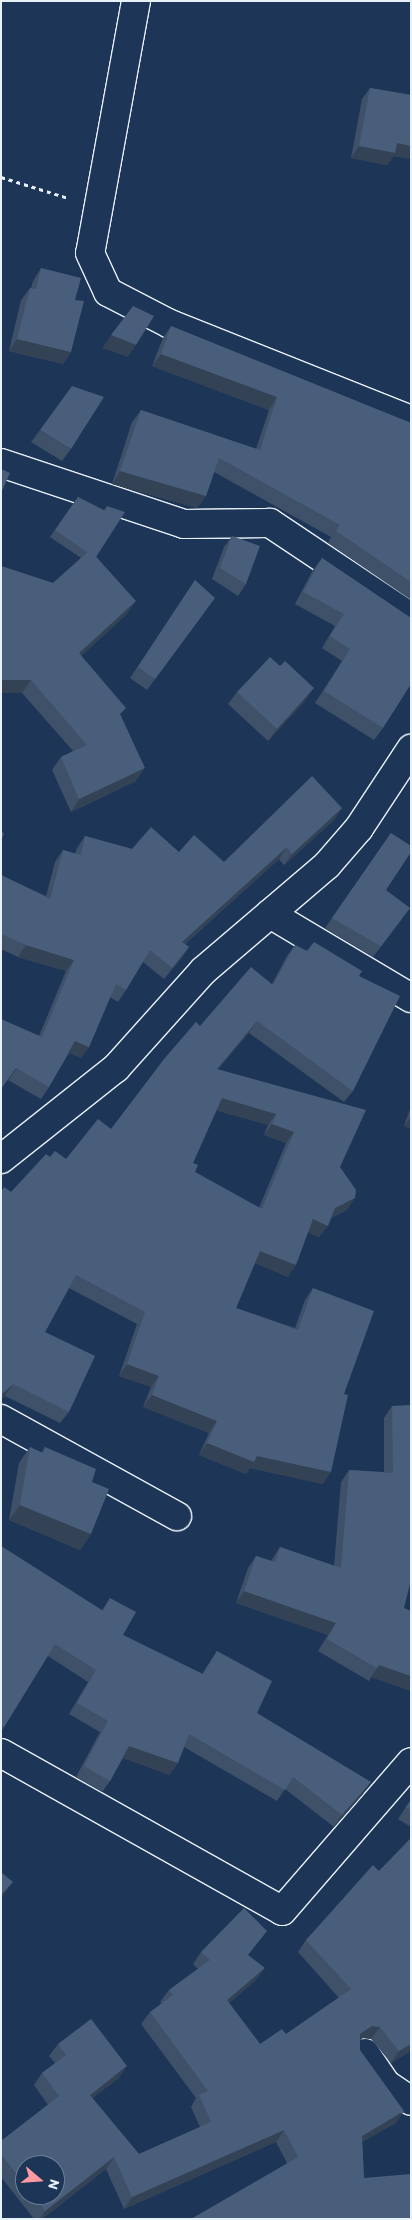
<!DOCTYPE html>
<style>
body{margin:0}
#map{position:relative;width:412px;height:2220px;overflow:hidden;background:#1d3557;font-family:Itim,sans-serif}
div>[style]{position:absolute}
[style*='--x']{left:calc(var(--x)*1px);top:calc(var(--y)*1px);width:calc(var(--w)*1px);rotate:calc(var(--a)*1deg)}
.path>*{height:3px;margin-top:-1.5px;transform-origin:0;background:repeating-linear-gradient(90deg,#e8f1f8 0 4px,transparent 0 8px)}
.roads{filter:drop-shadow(1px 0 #e8f1f8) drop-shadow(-1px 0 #e8f1f8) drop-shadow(0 1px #e8f1f8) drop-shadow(0 -1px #e8f1f8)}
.minor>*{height:28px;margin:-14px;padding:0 14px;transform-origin:14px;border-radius:14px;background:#1d3557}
.wall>*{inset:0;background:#3f5169}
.shaded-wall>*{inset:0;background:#334255}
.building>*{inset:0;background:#495e7a}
span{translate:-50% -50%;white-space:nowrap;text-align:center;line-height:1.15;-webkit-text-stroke:4px #1d3557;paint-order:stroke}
.frame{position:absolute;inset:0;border:2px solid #e8f1f8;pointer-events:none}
.north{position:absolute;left:15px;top:2155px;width:50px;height:50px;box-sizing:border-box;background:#1d3557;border:1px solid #6e8097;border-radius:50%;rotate:108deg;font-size:14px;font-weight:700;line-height:20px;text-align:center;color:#e8f1f8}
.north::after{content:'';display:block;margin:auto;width:18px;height:22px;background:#ff9aa2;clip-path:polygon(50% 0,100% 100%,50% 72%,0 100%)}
</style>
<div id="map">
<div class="path">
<div style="--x:1;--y:177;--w:70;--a:17.4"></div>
</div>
<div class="roads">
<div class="minor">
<div style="--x:136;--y:1;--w:256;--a:100.3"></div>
<div style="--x:90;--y:253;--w:43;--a:65.2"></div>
<div style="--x:108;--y:292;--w:70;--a:27.3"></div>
<div style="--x:170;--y:324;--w:259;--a:21.7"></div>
<div style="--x:1;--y:463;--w:193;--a:18.4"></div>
<div style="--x:184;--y:524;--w:86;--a:-0.7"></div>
<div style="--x:270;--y:523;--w:169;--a:33.7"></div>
<div style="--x:270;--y:914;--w:164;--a:30.8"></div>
<div style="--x:1;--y:1159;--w:147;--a:-38.4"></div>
<div style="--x:116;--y:1068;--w:130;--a:-48.1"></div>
<div style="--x:203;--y:971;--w:163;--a:-40.5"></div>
<div style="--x:327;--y:865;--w:49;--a:-49.1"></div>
<div style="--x:359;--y:828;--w:95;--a:-56.6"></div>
<div style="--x:1;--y:1419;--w:201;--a:28.9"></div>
<div style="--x:1;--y:1753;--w:322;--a:29.3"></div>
<div style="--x:282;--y:1911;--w:197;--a:-49.1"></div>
<div style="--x:365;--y:2053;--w:37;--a:56"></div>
<div style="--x:386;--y:2084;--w:30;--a:34"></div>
</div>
</div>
<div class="wall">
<div style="clip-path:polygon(370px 88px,411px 95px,411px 159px,393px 156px,387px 165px,351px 158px,362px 99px)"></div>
<div style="clip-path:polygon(41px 268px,75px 300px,71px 352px,63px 364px,9px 351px,21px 300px,30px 288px,31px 288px,33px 281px)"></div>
<div style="clip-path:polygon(171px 326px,411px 423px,411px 600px,328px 543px,331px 537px,214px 472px,206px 496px,197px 508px,112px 484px,132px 422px,141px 410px,256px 449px,269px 410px,152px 366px,163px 338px)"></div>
<div style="clip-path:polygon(40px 430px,71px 449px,62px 461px,31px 442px)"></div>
<div style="clip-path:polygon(78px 497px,104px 510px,107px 506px,96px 557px,127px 614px,81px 656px,121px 716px,136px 781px,71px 812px,52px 770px,61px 757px,73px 751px,22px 693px,1px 693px,1px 566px,53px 583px,81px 558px,50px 537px)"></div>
<div style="clip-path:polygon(232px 536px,246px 584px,238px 596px,212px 579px,224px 547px)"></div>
<div style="clip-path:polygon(322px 558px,411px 618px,383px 728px,374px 740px,315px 703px,342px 661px,322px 648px,335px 626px,295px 604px,313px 570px)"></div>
<div style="clip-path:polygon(195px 580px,207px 609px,147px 690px,130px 678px)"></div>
<div style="clip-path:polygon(237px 692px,305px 701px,268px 741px,228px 704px)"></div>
<div style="clip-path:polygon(342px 808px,334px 820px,284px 865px,279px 859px,185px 944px,189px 947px,181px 959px,164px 979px,143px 962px,126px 990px,118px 1002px,110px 997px,89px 1047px,81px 1058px,69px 1053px,49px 1087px,41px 1099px,8px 1080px,39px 1036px,66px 971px,18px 957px,1px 949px,1px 875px,46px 896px,55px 862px,63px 850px,75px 854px,77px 848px,85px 836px,132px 849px,179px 852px,224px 862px)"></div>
<div style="clip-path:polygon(391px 833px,386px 890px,402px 919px,373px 957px,325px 928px)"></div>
<div style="clip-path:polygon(evenodd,295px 945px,359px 976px,353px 1091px,344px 1102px,249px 1033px,218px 1069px,340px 1167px,347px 1210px,331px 1218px,319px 1237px,308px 1232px,288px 1277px,255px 1263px,236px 1308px,295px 1328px,305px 1300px,313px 1288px,344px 1394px,323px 1484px,250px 1468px,246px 1474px,199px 1455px,209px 1433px,143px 1407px,151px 1387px,119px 1376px,137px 1324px,69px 1288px,45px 1332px,69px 1412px,60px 1423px,5px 1396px,1px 1399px,1px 1192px,11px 1192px,50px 1157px,66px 1159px,111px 1129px,200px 1026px,272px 984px,287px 956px,295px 945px,216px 1110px,268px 1125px,264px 1135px,286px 1143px,259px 1208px,195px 1172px,193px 1163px,216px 1110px)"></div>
<div style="clip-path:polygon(411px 1106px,411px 1129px,404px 1126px)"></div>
<div style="clip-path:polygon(392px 1406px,404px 1608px,411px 1691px,371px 1677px,369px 1681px,318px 1651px,328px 1635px,236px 1603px,248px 1568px,256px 1556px,271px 1561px,280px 1547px,334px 1566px,341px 1482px,349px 1470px,384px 1472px,384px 1418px)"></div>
<div style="clip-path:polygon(30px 1447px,41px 1453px,45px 1447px,92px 1482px,91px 1534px,80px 1550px,9px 1520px,19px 1463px)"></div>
<div style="clip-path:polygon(1px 1546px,102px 1610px,110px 1598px,123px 1635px,202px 1674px,217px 1651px,257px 1713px,363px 1794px,334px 1827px,285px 1789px,277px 1801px,184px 1747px,170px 1775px,123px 1758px,110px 1781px,102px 1792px,76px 1777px,100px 1732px,69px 1714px,88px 1682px,48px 1656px,1px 1732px)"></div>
<div style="clip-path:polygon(411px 1799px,411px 1827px,398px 1819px)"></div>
<div style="clip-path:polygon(evenodd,411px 1838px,411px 2051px,391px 2063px,371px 2039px,363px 2038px,360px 2040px,360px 2050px,396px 2123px,362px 2142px,364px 2178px,411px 2219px,287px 2163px,276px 2142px,124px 2209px,106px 2169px,42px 2219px,34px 2219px,1px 2177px,1px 2141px,48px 2105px,34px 2085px,42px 2073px,55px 2063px,49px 2056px,58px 2044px,119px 2078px,92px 2098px,139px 2154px,200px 2127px,191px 2107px,196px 2098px,141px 2024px,150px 2012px,162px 2004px,160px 2002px,169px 1990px,198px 1969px,193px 1964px,201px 1952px,249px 1956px,256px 1980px,229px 2003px,260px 2044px,286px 2034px,339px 1998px,298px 1952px,306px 1940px,379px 1871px,411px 1838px,25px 2165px,55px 2195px,25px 2195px,25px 2165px)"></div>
</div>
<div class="shaded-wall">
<div style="clip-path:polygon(397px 143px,411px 146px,411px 159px,394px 156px,387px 165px,351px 158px,359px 146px)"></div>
<div style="clip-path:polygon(111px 335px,136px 345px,128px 357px,102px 348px)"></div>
<div style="clip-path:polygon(17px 339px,71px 352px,63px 364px,9px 351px)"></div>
<div style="clip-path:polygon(161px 354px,277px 397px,269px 410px,152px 366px)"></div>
<div style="clip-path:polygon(120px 471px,206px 496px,197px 508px,112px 484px)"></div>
<div style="clip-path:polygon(136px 601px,127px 614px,70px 666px,79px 653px)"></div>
<div style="clip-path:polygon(1px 680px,31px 680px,22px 693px,1px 693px)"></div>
<div style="clip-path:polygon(314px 688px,305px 701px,268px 741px,277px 729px)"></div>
<div style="clip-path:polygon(145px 768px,136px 781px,71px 812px,79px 799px)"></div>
<div style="clip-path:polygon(342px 808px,334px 820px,284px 865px,292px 854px)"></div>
<div style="clip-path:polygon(287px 847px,279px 859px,174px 953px,182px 942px)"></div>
<div style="clip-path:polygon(26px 945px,74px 960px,66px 971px,18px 957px)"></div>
<div style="clip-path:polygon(189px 947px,181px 959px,164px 979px,172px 968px)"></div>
<div style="clip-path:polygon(257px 1021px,249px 1033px,209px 1080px,217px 1069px)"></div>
<div style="clip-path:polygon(75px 1041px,89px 1047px,81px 1058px,67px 1052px)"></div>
<div style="clip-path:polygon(222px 1098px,276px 1114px,268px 1125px,214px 1110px)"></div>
<div style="clip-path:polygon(411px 1117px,411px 1129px,404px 1126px)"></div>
<div style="clip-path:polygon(272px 1124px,294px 1132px,286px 1143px,264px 1135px)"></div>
<div style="clip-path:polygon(355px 1198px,347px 1210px,327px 1220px,335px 1208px)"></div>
<div style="clip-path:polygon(313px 1219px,328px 1226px,319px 1237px,305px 1231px)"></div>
<div style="clip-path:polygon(260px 1251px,296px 1265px,288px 1277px,252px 1262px)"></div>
<div style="clip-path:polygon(127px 1364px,159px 1376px,151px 1387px,119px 1376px)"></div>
<div style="clip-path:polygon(13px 1384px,5px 1396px,1px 1399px,2px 1394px)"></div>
<div style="clip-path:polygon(152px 1395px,217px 1421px,209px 1433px,143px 1407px)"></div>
<div style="clip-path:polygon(207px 1443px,331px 1472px,323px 1484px,250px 1468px,246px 1474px,199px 1455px)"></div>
<div style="clip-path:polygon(20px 1505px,91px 1534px,80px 1550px,9px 1520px)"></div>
<div style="clip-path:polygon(244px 1591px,336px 1623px,328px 1635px,236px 1603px)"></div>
<div style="clip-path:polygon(379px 1665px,411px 1676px,411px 1691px,371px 1677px)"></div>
<div style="clip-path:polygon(129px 1746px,178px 1763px,170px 1775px,121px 1757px)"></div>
<div style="clip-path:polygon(371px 1782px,363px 1794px,334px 1827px,342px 1815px)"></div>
<div style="clip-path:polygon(13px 1882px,2px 1897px,1px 1898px,1px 1895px)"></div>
<div style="clip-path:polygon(265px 1968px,256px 1980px,219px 2012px,227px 2000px)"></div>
<div style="clip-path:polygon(372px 2026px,380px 2027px,371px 2039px,363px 2038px,351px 2046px,360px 2034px)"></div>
<div style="clip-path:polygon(411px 2044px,411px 2051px,391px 2063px,399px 2051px)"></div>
<div style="clip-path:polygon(127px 2066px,119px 2078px,81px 2107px,90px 2095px)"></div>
<div style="clip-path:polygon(404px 2111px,396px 2123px,353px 2147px,362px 2136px)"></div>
<div style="clip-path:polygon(284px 2130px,276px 2142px,124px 2209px,132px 2197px)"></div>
<div style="clip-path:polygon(114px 2157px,106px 2169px,42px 2219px,40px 2219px,45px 2211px)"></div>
</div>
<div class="building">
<div style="clip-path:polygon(370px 88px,411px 95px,411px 146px,397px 143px,395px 153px,359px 146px)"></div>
<div style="clip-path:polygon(41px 268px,81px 278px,75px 300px,84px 301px,71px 352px,17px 339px,30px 288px,36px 289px)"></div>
<div style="clip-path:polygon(133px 306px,154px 316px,136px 345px,111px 335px)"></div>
<div style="clip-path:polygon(171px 326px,411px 423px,411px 582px,336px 531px,340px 525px,219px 458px,206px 496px,120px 471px,141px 410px,260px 450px,277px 397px,161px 354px)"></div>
<div style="clip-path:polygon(72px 386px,104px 397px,71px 449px,40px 430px)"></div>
<div style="clip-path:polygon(1px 469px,10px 473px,1px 493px)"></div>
<div style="clip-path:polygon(78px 497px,105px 511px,107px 506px,125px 512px,96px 557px,90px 550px,87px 552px,55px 530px)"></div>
<div style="clip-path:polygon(232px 536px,260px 546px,246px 584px,220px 568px)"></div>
<div style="clip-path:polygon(90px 550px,136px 601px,79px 653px,126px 708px,120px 714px,145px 768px,79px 799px,61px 757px,87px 745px,31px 680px,1px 680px,1px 566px,53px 583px)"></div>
<div style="clip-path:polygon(322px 558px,411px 618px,411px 684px,383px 728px,324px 691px,350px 649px,330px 636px,344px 614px,303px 592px)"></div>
<div style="clip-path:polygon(195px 580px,215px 598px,155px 679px,138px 667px)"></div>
<div style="clip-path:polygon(270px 657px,280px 666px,285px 661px,314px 688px,277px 729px,237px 692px)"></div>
<div style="clip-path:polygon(312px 776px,342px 808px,292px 854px,287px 847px,182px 942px,189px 947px,172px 968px,150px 950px,126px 990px,116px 984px,89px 1047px,75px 1041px,49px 1087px,16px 1068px,1px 1089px,1px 1019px,42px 1037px,74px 960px,26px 945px,1px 934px,1px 875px,50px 899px,63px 850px,81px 855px,85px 836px,132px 849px,151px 827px,179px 852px,194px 835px,224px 862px)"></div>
<div style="clip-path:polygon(1px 832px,4px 833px,1px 842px)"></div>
<div style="clip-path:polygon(391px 833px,411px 846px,411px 852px,386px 890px,410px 908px,381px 946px,332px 918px)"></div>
<div style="clip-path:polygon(evenodd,314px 942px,362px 971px,359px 976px,400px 996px,353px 1091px,257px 1021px,217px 1069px,366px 1110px,340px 1167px,356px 1190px,355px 1198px,335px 1208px,328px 1226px,313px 1219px,296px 1265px,260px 1251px,236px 1308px,298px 1330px,313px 1288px,374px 1311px,344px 1394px,348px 1395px,331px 1472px,257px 1456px,254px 1462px,207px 1443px,217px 1421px,152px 1395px,159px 1376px,127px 1364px,145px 1312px,76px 1275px,45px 1332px,95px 1356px,69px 1412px,13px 1384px,2px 1394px,1px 1393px,1px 1192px,4px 1187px,11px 1192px,46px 1154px,50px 1157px,55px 1151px,66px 1159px,98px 1119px,111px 1129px,164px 1059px,196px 1022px,200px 1026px,251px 967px,273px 985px,295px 945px,307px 951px,314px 942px,222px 1098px,276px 1114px,272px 1124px,294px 1132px,262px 1209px,195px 1172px,198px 1165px,193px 1163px,222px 1098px)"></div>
<div style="clip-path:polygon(411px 1405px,411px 1580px,404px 1608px,411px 1611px,411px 1676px,379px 1665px,377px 1668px,327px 1639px,336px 1623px,244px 1591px,256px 1556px,275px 1562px,280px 1547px,341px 1568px,349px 1470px,393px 1473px,392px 1406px)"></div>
<div style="clip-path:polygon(30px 1447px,43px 1453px,45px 1447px,96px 1469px,92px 1482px,109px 1489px,91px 1534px,20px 1505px)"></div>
<div style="clip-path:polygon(1px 1546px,103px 1611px,110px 1598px,136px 1612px,123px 1635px,203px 1674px,217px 1651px,272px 1681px,257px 1713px,371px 1782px,342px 1815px,293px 1777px,285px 1790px,189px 1734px,178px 1763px,129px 1746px,110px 1781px,84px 1766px,108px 1721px,77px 1703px,96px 1670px,55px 1644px,4px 1727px,1px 1725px,1px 1649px,2px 1648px,1px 1647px)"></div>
<div style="clip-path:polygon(411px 1800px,411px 1810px,406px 1807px)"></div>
<div style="clip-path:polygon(411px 1838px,411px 2044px,399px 2051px,380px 2027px,372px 2026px,360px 2034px,360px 2050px,404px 2111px,362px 2136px,364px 2178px,411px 2174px,411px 2219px,191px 2219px,298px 2157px,284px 2130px,132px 2197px,114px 2157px,45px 2211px,33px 2195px,55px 2195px,55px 2165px,25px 2165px,25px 2185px,1px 2154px,1px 2141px,59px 2096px,42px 2073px,66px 2055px,58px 2044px,91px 2019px,127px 2066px,90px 2095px,139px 2154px,211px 2122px,199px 2095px,208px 2091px,150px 2012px,173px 1995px,169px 1990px,210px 1960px,201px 1952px,244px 1908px,267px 1931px,248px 1955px,265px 1968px,227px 2000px,260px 2044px,282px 2029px,286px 2034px,351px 1989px,306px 1940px,373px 1865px,379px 1871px)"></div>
<div style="clip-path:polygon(1px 1872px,13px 1882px,1px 1895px)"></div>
</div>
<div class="frame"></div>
<div class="north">N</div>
</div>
